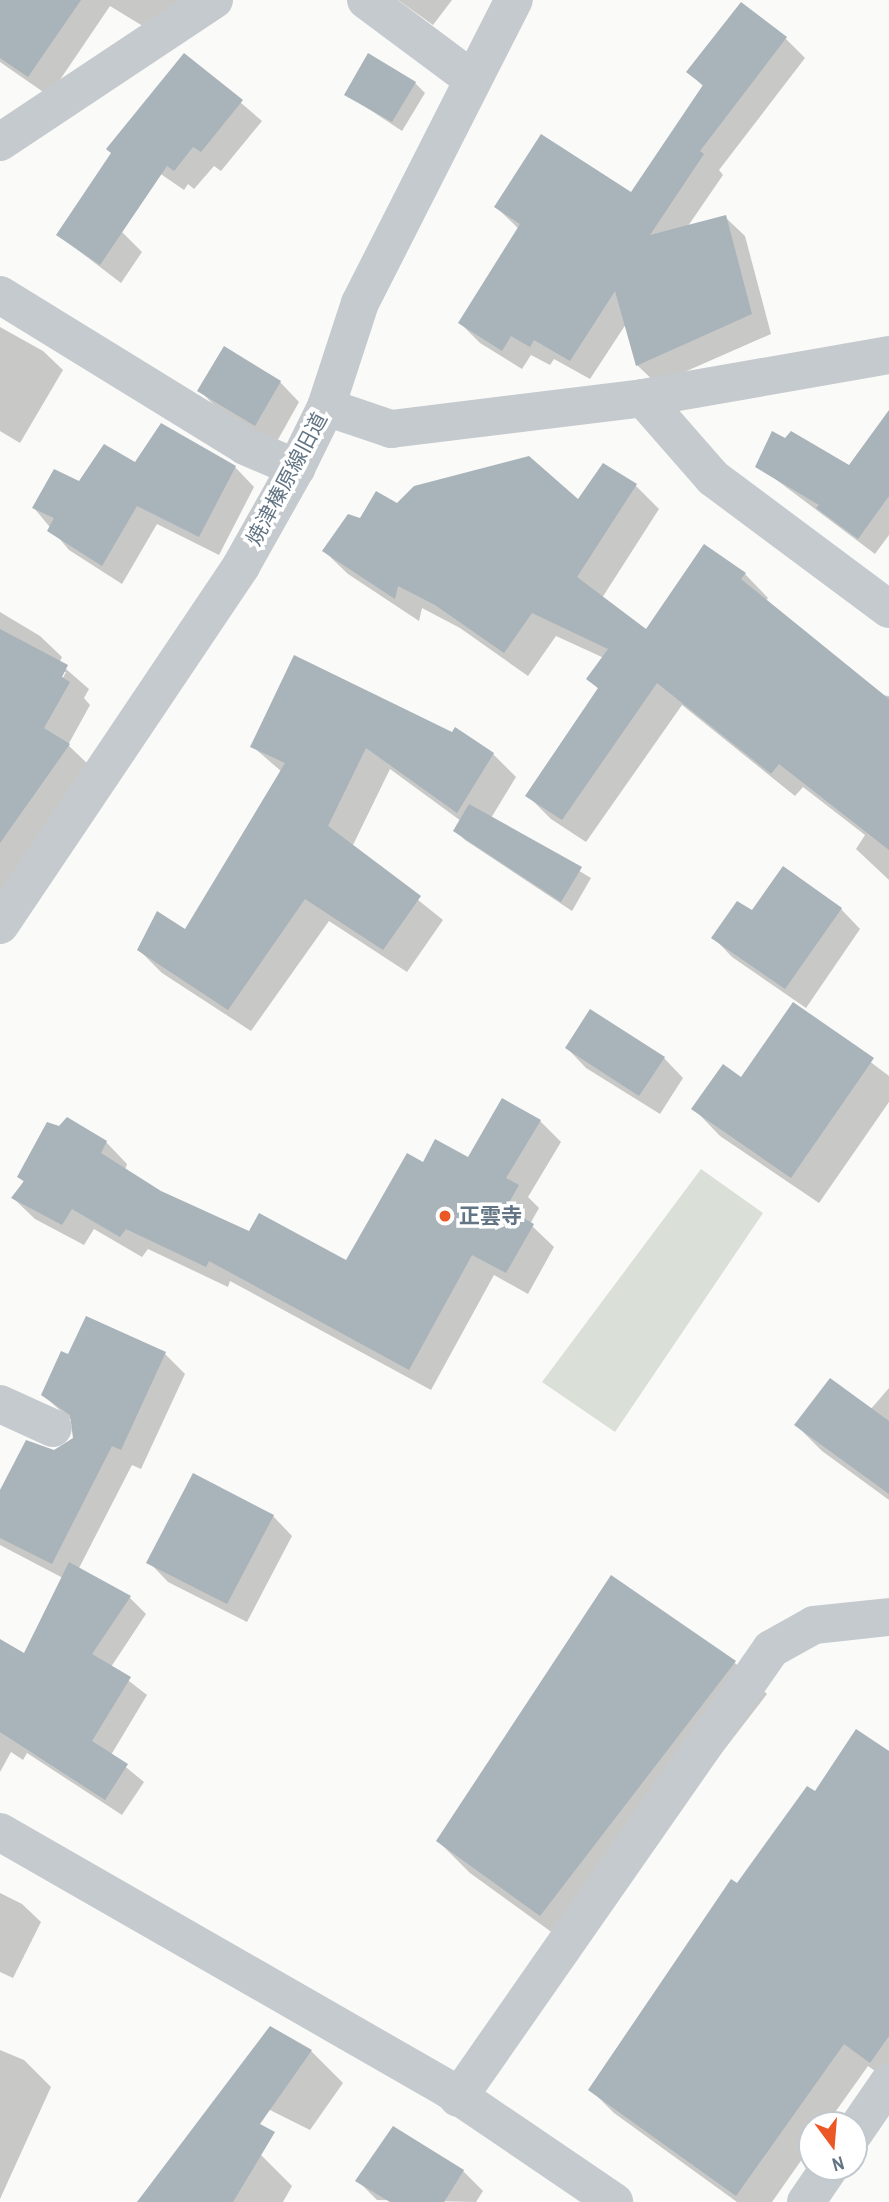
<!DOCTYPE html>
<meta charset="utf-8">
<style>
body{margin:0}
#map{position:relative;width:889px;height:2202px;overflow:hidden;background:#fafaf8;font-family:"Archivo Narrow","Noto Sans JP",sans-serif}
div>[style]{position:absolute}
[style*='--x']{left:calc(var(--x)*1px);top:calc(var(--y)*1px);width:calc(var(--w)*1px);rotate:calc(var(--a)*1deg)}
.green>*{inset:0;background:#dae0d7}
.shadow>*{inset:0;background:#0003}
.building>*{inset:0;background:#a9b3ba}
.minor>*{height:38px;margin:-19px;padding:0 19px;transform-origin:19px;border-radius:19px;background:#c5cace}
.tertiary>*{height:38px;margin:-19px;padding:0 19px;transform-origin:19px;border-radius:19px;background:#c5cace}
.dots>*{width:19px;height:19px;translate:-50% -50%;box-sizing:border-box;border:4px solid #fff;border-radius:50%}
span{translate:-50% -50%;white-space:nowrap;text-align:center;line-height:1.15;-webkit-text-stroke:7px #fff;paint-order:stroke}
.street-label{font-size:21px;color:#637584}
.poi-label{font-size:21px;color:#637584;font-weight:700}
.left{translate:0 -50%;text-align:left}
.north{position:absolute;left:798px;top:2111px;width:70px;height:70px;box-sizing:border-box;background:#fff;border:2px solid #c1c8ce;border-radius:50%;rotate:164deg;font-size:19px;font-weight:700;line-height:28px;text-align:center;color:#637584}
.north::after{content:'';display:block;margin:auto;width:24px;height:32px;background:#ec5825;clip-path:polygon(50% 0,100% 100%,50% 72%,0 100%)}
</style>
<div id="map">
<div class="green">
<div style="clip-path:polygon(701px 1169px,763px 1213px,615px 1432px,542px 1382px)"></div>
</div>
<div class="shadow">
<div style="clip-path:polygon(0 0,218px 0,164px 39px,110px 6px,49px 96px,0 62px)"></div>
<div style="clip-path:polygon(398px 0,452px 0,433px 25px)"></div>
<div style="clip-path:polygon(786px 39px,805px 58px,719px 170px,723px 175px,688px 226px,725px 217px,745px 236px,771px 334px,657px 384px,637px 365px,626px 324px,590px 379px,554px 359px,550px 365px,531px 355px,522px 369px,480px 343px,460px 323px,519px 229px,496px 207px,632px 194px,704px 87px,688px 72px)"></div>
<div style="clip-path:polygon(185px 55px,262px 121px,221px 171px,214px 166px,194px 189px,188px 184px,184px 190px,136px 157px)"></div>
<div style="clip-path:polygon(415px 83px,425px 93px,402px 131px,346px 94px)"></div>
<div style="clip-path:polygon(79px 204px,122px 232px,142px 252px,121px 283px,58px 235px)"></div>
<div style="clip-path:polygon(0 327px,43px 351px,63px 370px,20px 443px,0 431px)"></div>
<div style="clip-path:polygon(280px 382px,299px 402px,275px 445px,219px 410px,200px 391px)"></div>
<div style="clip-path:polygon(889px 446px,889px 535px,875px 554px,758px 466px,849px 467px)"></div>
<div style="clip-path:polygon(135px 465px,235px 467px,254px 487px,219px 555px,157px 524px,122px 584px,69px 550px,34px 508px,80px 483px)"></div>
<div style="clip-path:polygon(635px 485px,659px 509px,602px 598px,647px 631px,745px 574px,768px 598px,766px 601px,881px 695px,889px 696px,889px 880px,856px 849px,865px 835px,803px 787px,795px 796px,682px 705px,586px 842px,551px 819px,527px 795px,599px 689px,589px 679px,604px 658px,556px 636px,528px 676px,460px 628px,422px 608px,419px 621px,348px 574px,324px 551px,361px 520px,397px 505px,579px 502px)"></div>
<div style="clip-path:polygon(evenodd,0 612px,40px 636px,62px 657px,59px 663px,89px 689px,84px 698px,90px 705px,68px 745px,91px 767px,0 896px,0 612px,62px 672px,66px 672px,59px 685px,62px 672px)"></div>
<div style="clip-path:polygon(295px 658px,493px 754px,516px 777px,491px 818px,591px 878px,572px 911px,465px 840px,455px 830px,461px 821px,390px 769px,352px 847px,443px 920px,407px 972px,329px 921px,251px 1031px,162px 973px,139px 950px,186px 931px,282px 772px,252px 746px)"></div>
<div style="clip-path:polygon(841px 909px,860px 929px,806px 1008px,732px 957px,713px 937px,752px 912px)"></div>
<div style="clip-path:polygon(794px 1004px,889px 1076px,889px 1102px,819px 1203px,720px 1136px,694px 1109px,742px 1080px)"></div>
<div style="clip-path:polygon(567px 1048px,664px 1058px,683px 1078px,660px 1114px,586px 1068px)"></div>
<div style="clip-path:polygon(540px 1121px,561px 1142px,528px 1197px,539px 1208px,530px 1224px,554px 1247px,528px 1294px,494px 1275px,431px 1390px,230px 1281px,228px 1287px,148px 1249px,142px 1257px,94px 1229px,84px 1245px,35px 1219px,13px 1198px,25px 1183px,19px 1177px,106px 1142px,127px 1164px,125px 1170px,160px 1193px,250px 1233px,347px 1262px,424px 1165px,468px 1159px)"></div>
<div style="clip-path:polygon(165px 1354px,185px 1374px,141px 1469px,132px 1465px,78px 1570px,130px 1598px,146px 1614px,111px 1667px,147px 1695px,111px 1755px,144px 1782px,122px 1815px,27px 1753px,23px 1760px,11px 1752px,0 1772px,0 1641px,25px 1655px,63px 1578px,0 1545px,0 1494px,74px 1438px,73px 1422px,43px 1395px,69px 1356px)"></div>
<div style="clip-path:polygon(889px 1388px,889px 1500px,822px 1451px,796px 1425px,870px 1410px)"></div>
<div style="clip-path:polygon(273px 1516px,292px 1536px,247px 1622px,168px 1582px,149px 1562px)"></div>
<div style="clip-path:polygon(735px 1663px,767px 1694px,572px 1947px,470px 1873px,438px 1841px)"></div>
<div style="clip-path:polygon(889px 1753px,889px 2081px,868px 2066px,826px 2125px,812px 2125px,812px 2145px,772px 2202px,737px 2202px,614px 2113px,590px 2089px,737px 1885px,815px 1793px)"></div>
<div style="clip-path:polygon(0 1893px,22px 1904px,41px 1922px,13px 1978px,0 1972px)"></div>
<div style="clip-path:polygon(0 2050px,24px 2060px,51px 2087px,0 2199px)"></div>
<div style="clip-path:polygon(311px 2051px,343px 2083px,310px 2130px,266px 2108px)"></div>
<div style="clip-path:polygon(195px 2128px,261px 2155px,292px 2186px,283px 2202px,140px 2202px)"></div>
<div style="clip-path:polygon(393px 2128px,463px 2171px,483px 2191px,476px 2202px,377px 2200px,358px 2181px)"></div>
</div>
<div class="building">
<div style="clip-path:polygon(0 0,81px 0,28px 77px,0 58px)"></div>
<div style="clip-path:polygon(741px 2px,787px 37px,700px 151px,704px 154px,650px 235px,726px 215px,752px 314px,636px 366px,615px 291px,570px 361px,534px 340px,530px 347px,511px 336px,502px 351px,458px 323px,520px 224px,494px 207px,541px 134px,631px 192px,703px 85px,686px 72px)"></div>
<div style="clip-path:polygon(184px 53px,243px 100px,201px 152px,193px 147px,174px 171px,167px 166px,100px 265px,56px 235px,111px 153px,106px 149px)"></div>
<div style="clip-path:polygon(368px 53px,416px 82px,392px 122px,344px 95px)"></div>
<div style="clip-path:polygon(224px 346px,281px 381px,255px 426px,197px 391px)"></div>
<div style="clip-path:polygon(889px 410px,889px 496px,858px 539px,816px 508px,819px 505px,755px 467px,772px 431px,785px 438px,791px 431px,849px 465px)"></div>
<div style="clip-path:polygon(161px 423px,236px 466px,199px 537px,137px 506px,102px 566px,47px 531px,54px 518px,32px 508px,54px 469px,79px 481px,104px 444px,135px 462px)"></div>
<div style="clip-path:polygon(529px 456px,578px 499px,603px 463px,637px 484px,577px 577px,646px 629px,704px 544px,746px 573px,741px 579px,889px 699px,889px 850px,779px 764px,771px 774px,657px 683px,562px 820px,525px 796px,598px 688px,586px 679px,608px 649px,532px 613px,504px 653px,435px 605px,398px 586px,395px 599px,322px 551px,348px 514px,360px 518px,376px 491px,397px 503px,414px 486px)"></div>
<div style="clip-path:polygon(0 629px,68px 665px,62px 677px,70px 682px,44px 728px,70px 744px,0 843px)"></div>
<div style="clip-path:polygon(294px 655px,452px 732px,455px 727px,494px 753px,457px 813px,366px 748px,328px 826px,421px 896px,383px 950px,305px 899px,228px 1010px,137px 950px,157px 911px,185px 929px,285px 763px,250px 747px)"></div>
<div style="clip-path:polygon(469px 804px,582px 867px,561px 902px,453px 831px)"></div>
<div style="clip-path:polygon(783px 866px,842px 908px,785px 989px,711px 938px,737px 901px,752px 910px)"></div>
<div style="clip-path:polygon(793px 1002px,874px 1058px,791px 1178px,691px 1109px,723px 1064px,741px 1077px)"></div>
<div style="clip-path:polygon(590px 1009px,665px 1057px,639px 1096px,565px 1048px)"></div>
<div style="clip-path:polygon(502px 1098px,541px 1120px,506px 1178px,519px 1185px,506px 1208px,534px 1224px,506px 1273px,472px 1255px,409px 1370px,209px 1261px,206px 1267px,126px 1229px,120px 1237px,72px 1209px,62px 1225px,11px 1198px,24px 1181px,17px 1177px,47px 1122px,59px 1126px,67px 1117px,107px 1141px,101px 1153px,161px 1191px,249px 1231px,259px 1213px,346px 1260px,407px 1153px,423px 1162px,435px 1139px,468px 1157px)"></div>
<div style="clip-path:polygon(86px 1316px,166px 1352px,121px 1450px,112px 1446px,52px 1564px,0 1538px,0 1490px,26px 1440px,54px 1450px,73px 1438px,70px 1415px,41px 1395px,61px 1351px,68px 1354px)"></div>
<div style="clip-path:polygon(830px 1378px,889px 1421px,889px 1494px,794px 1425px)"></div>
<div style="clip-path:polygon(193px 1473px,274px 1515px,227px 1604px,146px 1563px)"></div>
<div style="clip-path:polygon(69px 1562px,131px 1596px,92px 1654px,131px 1677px,92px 1741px,128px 1764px,105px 1800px,0 1732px,0 1639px,24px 1653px)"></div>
<div style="clip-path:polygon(611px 1575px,736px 1661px,540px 1916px,436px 1841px)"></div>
<div style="clip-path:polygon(856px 1729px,889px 1751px,889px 2036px,870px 2063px,844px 2044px,736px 2196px,588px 2090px,731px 1879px,737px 1883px,807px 1786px,815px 1791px)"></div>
<div style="clip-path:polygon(270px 2026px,312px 2050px,260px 2124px,275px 2132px,233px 2202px,137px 2202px)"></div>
<div style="clip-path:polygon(393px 2126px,464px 2170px,444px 2202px,390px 2202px,355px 2181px)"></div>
</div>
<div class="minor">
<div style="--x:366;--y:0;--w:132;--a:36.7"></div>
<div style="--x:0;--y:142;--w:257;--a:-33.6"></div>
<div style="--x:0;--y:295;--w:288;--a:31.6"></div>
<div style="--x:245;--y:446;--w:56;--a:23.3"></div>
<div style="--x:0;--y:1404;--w:58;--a:24.4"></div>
<div style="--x:0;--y:1832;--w:516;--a:29.84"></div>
<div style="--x:448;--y:2089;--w:201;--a:34.2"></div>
<div style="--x:458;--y:2098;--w:547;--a:-55.12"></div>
<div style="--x:771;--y:1649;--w:49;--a:-29.2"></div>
<div style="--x:814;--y:1625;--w:75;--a:-6.1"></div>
<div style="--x:854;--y:2133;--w:62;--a:-55.5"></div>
<div style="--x:806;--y:2202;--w:42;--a:-55.6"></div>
</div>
<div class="tertiary">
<div style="--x:643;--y:398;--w:106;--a:48.8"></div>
<div style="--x:713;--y:478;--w:219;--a:36.7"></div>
<div style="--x:326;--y:407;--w:69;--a:18.7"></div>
<div style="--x:391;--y:429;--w:254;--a:-7"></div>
<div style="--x:643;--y:398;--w:250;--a:-9.9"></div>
<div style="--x:0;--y:925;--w:432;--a:-56.1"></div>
<div style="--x:241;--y:566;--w:112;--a:-60.7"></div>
<div style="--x:296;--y:468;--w:68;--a:-63.8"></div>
<div style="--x:326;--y:407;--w:109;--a:-71.9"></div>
<div style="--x:360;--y:303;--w:340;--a:-63.1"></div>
</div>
<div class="dots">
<div style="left:445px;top:1216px;background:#ec5825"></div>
</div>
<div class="street-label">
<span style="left:287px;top:479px;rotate:-62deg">焼津榛原線旧道</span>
</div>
<div class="poi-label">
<span class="left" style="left:459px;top:1216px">正雲寺</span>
</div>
<div class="north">N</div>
</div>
